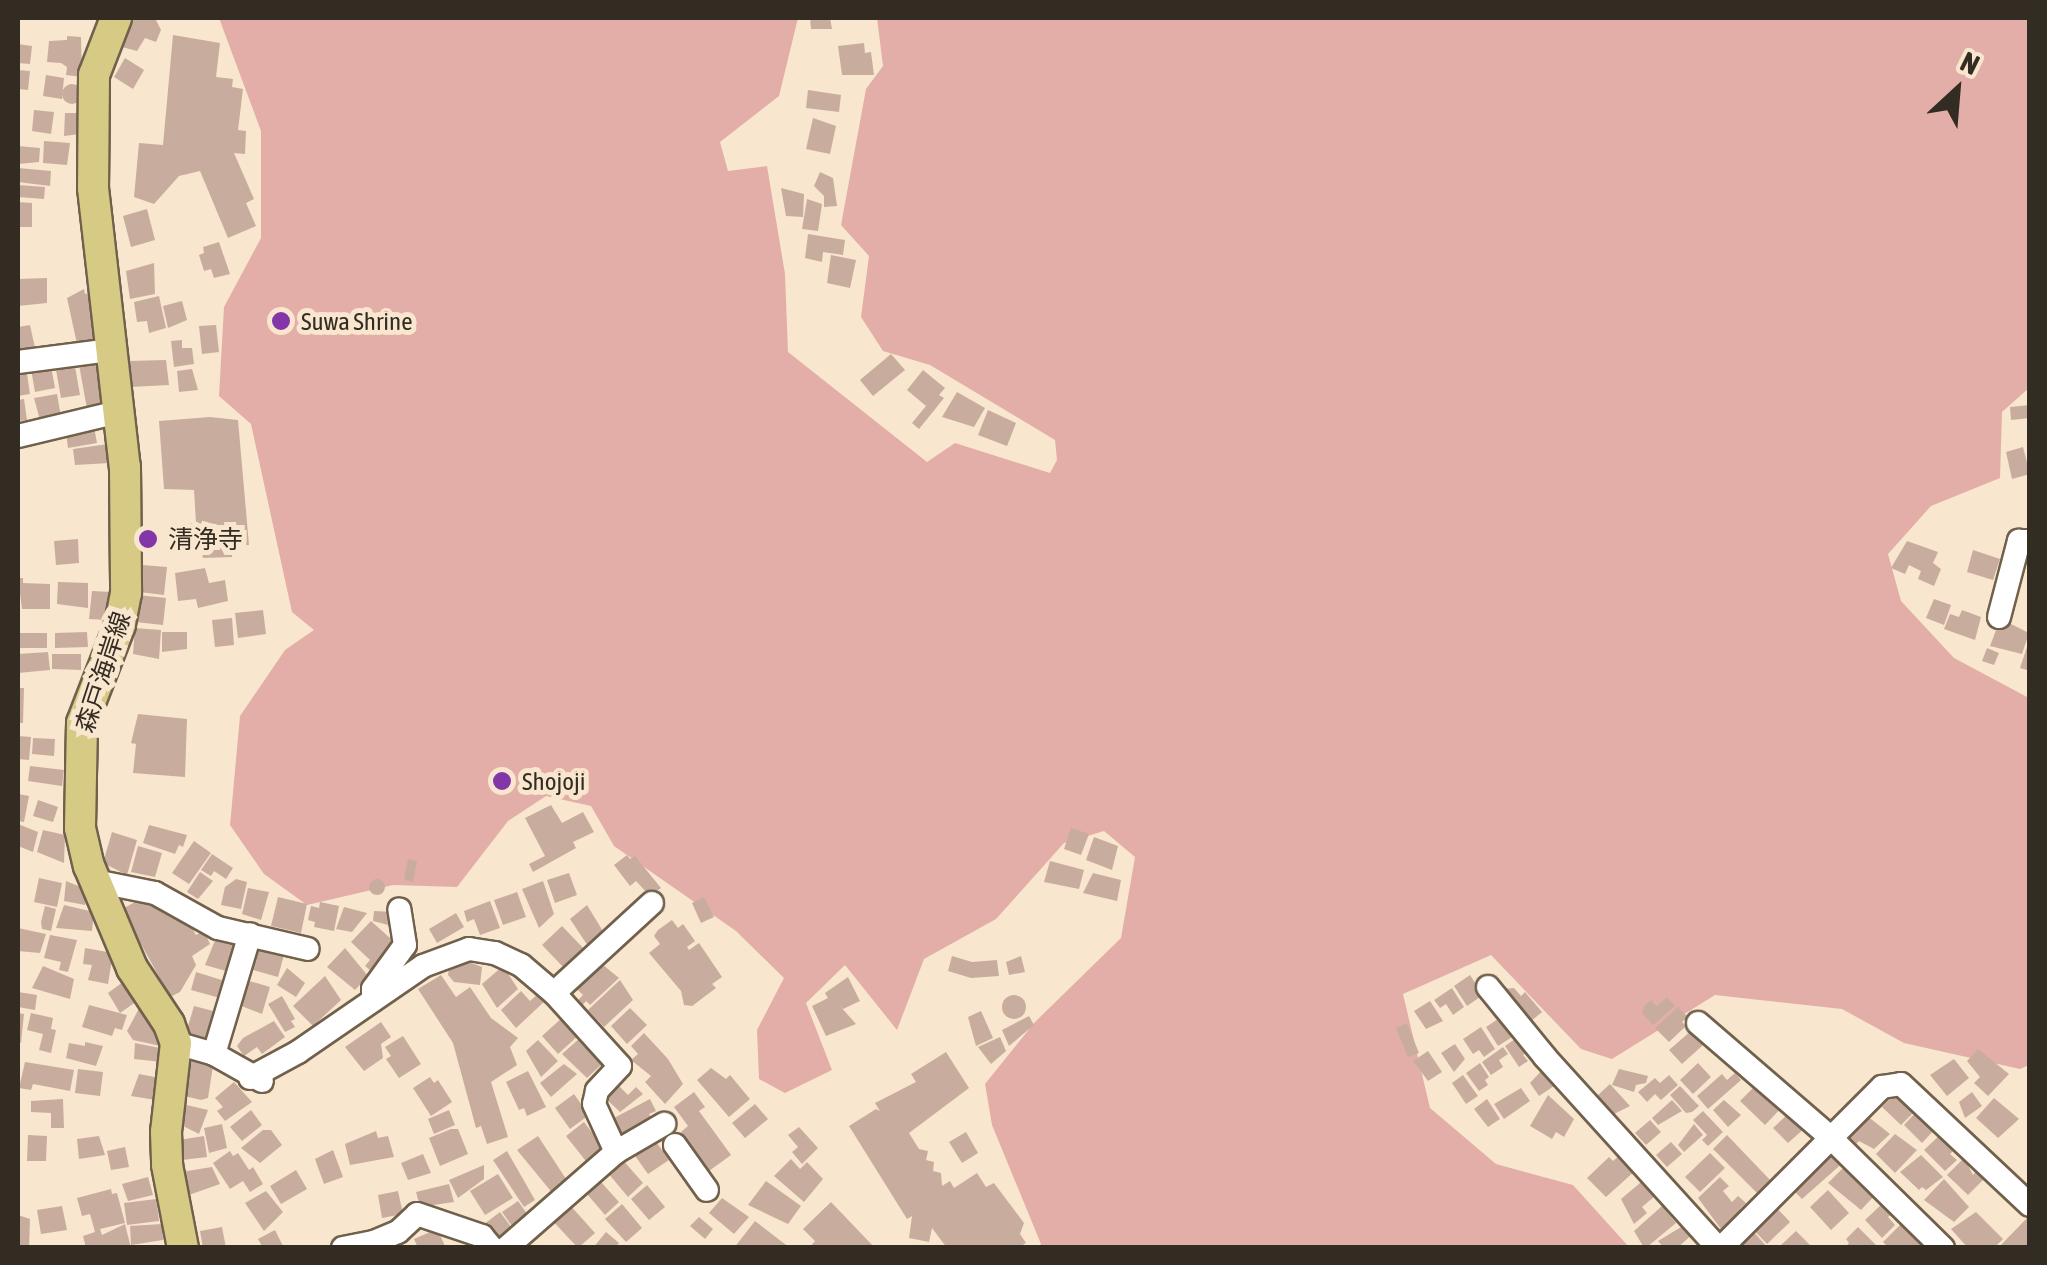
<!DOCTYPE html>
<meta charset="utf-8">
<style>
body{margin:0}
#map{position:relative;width:2047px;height:1265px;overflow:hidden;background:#f9e6ce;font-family:"Asap Condensed","Noto Sans JP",sans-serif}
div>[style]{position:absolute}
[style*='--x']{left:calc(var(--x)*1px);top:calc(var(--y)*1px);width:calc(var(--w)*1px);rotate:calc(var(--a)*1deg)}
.green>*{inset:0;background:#e3aea8}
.building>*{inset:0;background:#c8ad9e}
.round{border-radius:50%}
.roads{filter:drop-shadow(2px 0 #71614c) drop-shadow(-2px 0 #71614c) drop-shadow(0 2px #71614c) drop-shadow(0 -2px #71614c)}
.minor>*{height:22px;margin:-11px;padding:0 11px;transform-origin:11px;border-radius:11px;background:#fff}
.major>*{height:30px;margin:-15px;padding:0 15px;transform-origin:15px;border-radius:15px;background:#d6ca85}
.dots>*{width:28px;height:28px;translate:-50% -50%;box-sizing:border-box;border:5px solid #f9e6ce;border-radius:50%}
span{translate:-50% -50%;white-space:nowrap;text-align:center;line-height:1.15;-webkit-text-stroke:10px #f9e6ce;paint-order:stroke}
.poi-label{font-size:25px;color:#332c22}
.left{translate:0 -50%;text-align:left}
.street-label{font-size:25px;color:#332c22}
.frame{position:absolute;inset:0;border:20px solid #332c22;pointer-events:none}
.north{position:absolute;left:1907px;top:40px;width:100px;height:100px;-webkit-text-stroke:8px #f9e6ce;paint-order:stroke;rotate:26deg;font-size:28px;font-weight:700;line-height:40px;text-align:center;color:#332c22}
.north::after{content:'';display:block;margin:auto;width:35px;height:45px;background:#332c22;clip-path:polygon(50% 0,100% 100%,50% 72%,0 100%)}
</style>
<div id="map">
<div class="green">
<div style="clip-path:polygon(219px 18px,798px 18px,779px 96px,720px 142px,728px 171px,767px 166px,785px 274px,788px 352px,927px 462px,955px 443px,1050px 473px,1057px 460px,1055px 440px,930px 365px,883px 351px,861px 317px,869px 256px,841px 225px,866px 89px,883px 66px,877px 18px,2029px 18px,2029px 388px,2002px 412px,2000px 478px,1931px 506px,1888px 554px,1901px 601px,1954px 658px,2029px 698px,2029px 1065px,2020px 1069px,1904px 1043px,1842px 1009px,1715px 995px,1612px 1059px,1581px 1049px,1491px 955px,1403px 994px,1430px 1108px,1496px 1164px,1573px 1185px,1629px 1247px,1038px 1247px,1041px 1244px,992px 1125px,985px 1084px,1035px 1022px,1121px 938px,1135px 857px,1104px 831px,1064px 843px,996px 919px,924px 959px,897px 1030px,845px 965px,806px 1003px,832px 1070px,785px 1093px,759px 1079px,757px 1030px,784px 978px,736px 931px,614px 846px,591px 806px,546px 796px,508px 821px,457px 887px,393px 885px,307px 905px,264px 874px,230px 825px,240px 716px,285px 650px,314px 630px,292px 612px,251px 424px,219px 396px,224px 307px,261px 238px,261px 131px)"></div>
</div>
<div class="building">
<div style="clip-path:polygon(128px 18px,156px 20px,161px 30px,156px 42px,145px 38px,137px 51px,118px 46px)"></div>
<div style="clip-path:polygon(810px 18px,830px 18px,832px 29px,811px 29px)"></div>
<div style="clip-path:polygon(173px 35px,220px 43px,216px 77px,233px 79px,232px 87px,243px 89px,238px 130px,246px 131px,245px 154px,234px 153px,254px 199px,246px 203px,256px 226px,228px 238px,200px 171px,179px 176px,154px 204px,134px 197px,139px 143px,163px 145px)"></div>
<div style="clip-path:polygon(67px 36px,81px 37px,82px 77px,66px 75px,67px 67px,61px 63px,47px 62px,49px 41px,67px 40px)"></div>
<div style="clip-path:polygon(864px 43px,865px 53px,871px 52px,874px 75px,842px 75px,838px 46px)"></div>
<div style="clip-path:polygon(18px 44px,32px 46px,30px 64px,18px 63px)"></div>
<div style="clip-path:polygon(125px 58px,144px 70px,133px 89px,114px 77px)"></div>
<div style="clip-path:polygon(18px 70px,30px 71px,28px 90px,18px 89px)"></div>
<div style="clip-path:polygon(46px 75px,64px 78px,62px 99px,43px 96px)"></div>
<div class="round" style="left:62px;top:84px;width:20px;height:20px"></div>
<div style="clip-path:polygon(808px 90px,841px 95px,839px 112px,806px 108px)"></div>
<div style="clip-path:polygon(34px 110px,54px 112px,51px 134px,32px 131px)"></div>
<div style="clip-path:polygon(65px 113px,80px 113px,80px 134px,64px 136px)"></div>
<div style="clip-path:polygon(813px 118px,836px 126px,830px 154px,806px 149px)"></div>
<div style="clip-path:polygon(44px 141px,70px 143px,67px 165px,43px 163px)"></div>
<div style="clip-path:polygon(18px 146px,40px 148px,39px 162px,18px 164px)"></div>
<div style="clip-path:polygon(18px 168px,51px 171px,50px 186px,18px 182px)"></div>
<div style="clip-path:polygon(820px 172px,833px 178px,837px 206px,824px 207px,824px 196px,814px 186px)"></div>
<div style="clip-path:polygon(18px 185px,45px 187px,44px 199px,18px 197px)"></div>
<div style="clip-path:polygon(781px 188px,804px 194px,803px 217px,786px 216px)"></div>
<div style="clip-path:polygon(807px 199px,822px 204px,818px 231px,802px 229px)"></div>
<div style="clip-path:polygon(18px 202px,32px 203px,32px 227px,18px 227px)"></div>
<div style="clip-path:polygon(147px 209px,155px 240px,131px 247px,123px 216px)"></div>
<div style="clip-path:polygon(808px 234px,845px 240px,843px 255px,823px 252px,822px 262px,805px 258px)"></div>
<div style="clip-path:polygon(219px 242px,230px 274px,214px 278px,211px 269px,204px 271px,199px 255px,204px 253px,203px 247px)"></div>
<div style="clip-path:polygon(831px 255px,856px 260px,850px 288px,827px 283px)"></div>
<div style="clip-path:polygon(154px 263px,155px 294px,130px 299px,126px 271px)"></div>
<div style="clip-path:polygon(47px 278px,47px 303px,18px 306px,18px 279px)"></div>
<div style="clip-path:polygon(84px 289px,85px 294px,97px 292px,103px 341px,77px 344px,67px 298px)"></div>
<div style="clip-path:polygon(159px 296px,166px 328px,149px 333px,147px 321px,137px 322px,134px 302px)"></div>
<div style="clip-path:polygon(182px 301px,187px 320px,168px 328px,163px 306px)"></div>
<div style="clip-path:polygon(30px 325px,35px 348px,18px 351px,18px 327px)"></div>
<div style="clip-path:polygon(216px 325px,219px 352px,202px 354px,199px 326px)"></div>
<div style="clip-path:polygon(182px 340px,182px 348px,192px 348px,194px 364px,174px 367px,171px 341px)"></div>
<div style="clip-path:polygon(891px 354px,905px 370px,873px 396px,860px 380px)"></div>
<div style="clip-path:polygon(97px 357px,103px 407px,87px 409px,78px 359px)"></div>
<div style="clip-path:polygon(166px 360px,169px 385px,130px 387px,129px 361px)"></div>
<div style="clip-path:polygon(74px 361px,80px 395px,61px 398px,55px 364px)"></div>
<div style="clip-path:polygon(51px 366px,55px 388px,35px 392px,31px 369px)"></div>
<div style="clip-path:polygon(192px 369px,198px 390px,179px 392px,177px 371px)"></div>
<div style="clip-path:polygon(923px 370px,945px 388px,939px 395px,944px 398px,919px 429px,912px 423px,926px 406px,907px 390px)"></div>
<div style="clip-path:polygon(27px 374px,30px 394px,18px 396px,18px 375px)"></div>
<div style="clip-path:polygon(957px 392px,985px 408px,974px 427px,942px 417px)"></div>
<div style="clip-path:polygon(57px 394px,61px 417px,40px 420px,34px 398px)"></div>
<div style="clip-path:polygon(24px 399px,27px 420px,18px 421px,18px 400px)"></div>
<div style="clip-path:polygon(2030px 405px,2030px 418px,2011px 420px,2010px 407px)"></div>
<div style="clip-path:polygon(988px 410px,1016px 423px,1007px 446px,978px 435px)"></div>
<div style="clip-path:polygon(210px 417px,238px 420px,249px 545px,232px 546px,232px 557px,203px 558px,200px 541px,173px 542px,172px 524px,196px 523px,194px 490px,164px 489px,159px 421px)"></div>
<div style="clip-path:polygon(94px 427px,97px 443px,68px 448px,66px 433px)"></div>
<div style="clip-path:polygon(108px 444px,110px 463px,75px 465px,73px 449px)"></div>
<div style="clip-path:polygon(2023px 447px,2030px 474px,2012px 479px,2006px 452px)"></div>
<div style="clip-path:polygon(78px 539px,79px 563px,56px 565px,54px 541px)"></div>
<div style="clip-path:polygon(1907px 541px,1938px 552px,1933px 563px,1941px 569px,1934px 586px,1918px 579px,1921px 571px,1909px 565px,1905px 574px,1891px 568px)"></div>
<div style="clip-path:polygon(1973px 550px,2000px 559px,1993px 580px,1967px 572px)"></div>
<div style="clip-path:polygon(142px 565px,167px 567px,164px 595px,139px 592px)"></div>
<div style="clip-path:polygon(205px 568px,209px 583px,225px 580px,228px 601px,198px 608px,196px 599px,178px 601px,175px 573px)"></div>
<div style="clip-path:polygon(18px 578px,23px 578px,23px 583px,50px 584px,50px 609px,22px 609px)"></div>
<div style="clip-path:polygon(58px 582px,88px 583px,88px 608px,57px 604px)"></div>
<div style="clip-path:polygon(92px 591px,112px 592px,107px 620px,89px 619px)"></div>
<div style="clip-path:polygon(138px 595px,166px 598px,163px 625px,135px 622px)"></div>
<div style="clip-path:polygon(1934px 599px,1951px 605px,1944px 625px,1926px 618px)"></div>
<div style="clip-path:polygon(263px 610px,266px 634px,238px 638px,235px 613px)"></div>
<div style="clip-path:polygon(1962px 610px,1981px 617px,1975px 640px,1944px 629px,1950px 614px,1959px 617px)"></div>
<div style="clip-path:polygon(232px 618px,234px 645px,215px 647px,212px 620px)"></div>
<div style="clip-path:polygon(2005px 621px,2029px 633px,2022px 654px,1990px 646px,1998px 625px)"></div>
<div style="clip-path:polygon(135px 628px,161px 630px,159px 659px,133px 654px)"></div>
<div style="clip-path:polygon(87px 632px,88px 647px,55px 648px,55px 633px)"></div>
<div style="clip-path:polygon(162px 632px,187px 632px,187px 649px,162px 652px)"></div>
<div style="clip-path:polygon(18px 633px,47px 633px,47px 648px,18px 648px)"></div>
<div style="clip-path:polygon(2029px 641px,2030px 641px,2030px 671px,2020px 668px)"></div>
<div style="clip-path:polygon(1987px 648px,1999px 653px,1994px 665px,1982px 661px)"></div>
<div style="clip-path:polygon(48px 652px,50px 670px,18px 673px,18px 654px)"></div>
<div style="clip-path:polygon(52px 654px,81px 654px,81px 670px,52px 669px)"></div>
<div style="clip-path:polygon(18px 688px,24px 688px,23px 723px,18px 723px)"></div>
<div style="clip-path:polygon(138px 714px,187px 719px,185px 777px,133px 773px,136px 744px,131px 743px)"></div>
<div style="clip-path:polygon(18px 736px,31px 737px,29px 760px,18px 759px)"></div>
<div style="clip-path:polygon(33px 738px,55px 739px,54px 756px,32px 754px)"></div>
<div style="clip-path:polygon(30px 766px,64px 770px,62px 786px,28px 781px)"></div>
<div style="clip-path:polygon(18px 794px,29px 796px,24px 822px,18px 821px)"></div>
<div style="clip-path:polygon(38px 800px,58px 807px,53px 822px,33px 816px)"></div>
<div style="clip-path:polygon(551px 805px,562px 823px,583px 812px,594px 832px,573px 842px,576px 848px,533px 872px,529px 864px,545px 856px,525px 818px)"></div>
<div style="clip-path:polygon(18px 824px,38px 832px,33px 852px,18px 846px)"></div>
<div style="clip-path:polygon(149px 825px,187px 835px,183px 847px,179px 845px,175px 854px,143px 843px)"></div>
<div style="clip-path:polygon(1071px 828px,1089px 834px,1081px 855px,1064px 849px)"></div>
<div style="clip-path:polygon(43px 830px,65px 835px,64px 863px,37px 852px)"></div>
<div style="clip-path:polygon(112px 832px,137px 840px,127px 875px,103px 863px)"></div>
<div style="clip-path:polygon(1094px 837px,1118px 846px,1112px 870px,1086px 860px)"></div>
<div style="clip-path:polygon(194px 841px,211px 853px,189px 884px,172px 873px)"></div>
<div style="clip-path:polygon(138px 846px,162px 853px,155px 877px,131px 872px)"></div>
<div style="clip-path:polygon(212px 854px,233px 868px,226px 879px,214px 871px,211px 876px,201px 870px)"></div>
<div style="clip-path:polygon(627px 855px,630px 859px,635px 856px,661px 888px,650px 896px,636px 881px,630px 886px,614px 865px)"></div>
<div style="clip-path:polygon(408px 859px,417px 861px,413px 882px,404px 879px)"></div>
<div style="clip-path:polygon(1050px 861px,1084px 870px,1079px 889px,1044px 882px)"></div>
<div style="clip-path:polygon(200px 872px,213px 881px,198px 899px,187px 892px)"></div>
<div style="clip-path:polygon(569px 873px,577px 895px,555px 903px,547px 880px)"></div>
<div style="clip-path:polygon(1093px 873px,1121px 880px,1117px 901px,1083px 893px)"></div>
<div style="clip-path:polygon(39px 878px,62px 883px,57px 907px,34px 902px)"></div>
<div class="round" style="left:369px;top:879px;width:16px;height:16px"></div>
<div style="clip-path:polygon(236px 879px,247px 882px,241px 909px,221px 905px,225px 887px)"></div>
<div style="clip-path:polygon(66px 881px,88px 890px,85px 905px,64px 901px)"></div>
<div style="clip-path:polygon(543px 881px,554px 914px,539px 928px,522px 889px)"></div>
<div style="clip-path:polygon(248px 888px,269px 892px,261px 920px,242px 914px)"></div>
<div style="clip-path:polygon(517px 892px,526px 917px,503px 925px,494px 900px)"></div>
<div style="clip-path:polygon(278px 897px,307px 904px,301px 933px,271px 926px)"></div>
<div style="clip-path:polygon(704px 897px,714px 917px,701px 923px,692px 903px)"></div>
<div style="clip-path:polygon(137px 901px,186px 918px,196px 935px,204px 931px,210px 944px,192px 956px,196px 965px,180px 992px,170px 997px,122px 909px)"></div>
<div style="clip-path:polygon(490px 901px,500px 928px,480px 935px,474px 919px,467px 922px,464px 911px)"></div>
<div style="clip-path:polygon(320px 902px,339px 906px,334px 931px,314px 927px,315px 922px,308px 920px,311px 906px,319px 908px)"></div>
<div style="clip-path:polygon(64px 905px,94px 912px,92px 931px,56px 928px)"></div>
<div style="clip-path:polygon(587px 905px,604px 933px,588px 946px,570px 919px)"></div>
<div style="clip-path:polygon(45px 906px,56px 909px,51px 931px,42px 929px,41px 922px)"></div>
<div style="clip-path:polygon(344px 907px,367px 913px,352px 932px,336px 929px)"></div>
<div style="clip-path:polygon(374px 911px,393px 912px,392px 926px,373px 921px)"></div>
<div style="clip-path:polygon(456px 913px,464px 927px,437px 943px,429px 929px)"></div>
<div style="clip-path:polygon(672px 920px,678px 928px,683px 924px,695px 941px,687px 947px,689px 950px,699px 943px,722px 977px,712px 984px,716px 988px,692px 1006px,684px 1005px,681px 991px,649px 953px,660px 944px,654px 936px,658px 930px)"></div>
<div style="clip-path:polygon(371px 921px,400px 947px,376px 975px,365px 966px,370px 960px,351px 942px)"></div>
<div style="clip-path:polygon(562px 926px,586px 951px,566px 970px,542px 945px)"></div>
<div style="clip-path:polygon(18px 928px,46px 934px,40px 953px,18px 951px)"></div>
<div style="clip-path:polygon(50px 935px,77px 940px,68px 972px,59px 970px,61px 962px,44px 958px)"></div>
<div style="clip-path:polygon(216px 938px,239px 944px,234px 963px,229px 962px,226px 971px,205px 965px)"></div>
<div style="clip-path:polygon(257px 946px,285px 951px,278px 977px,250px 969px)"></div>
<div style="clip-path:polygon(85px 948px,113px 953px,108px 984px,88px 980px,92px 965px,83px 964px)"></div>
<div style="clip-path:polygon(345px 948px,368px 976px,355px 990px,327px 967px)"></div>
<div style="clip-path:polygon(952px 956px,972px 962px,997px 960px,999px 976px,971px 978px,948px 971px)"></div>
<div style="clip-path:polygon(1021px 956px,1025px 972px,1009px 975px,1006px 962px)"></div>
<div style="clip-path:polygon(597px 960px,619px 978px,590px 1005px,586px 1001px,582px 1006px,577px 1001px,583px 995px,572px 984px)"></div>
<div style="clip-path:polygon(466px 961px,482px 967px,480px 985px,454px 982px,448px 975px,450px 962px)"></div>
<div style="clip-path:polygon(43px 966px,74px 979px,70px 999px,32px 988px)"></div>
<div style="clip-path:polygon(503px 966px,518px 989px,497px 1008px,482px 984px)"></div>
<div style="clip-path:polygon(287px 968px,305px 983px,296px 997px,277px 985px)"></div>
<div style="clip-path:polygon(196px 972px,225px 981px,220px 998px,191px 990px)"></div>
<div style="clip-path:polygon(441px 975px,456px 997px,470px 987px,491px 1018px,518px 1038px,510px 1047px,517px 1065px,491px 1082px,508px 1137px,487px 1144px,481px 1126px,476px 1128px,453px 1043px,418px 989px)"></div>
<div style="clip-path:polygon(1470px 975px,1483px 995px,1467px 1006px,1454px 986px)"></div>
<div style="clip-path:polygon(325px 976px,341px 1000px,313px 1026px,293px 1006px)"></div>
<div style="clip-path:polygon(848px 977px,860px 1001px,843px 1009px,840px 1006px,856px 1024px,826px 1036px,812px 1006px,828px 998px,825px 993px)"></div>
<div style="clip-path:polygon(127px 979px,140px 999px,120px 1013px,108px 993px)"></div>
<div style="clip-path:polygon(246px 980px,270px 987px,262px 1014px,239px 1005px)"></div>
<div style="clip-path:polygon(620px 980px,633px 1000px,604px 1027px,588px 1010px)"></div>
<div style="clip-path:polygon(1452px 988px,1464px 1007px,1453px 1015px,1446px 1004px,1440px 1008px,1434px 1000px)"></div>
<div style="clip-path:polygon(1514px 988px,1521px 996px,1525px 992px,1542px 1012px,1530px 1022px,1502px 989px)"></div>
<div style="clip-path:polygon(521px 991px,530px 1001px,538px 994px,545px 1001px,516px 1028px,501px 1010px)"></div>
<div style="clip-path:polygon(18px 992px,37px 995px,35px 1010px,18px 1007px)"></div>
<div class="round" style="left:1002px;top:995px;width:24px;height:24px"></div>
<div style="clip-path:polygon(282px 996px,295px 1019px,291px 1021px,295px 1027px,285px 1032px,268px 1004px)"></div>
<div style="clip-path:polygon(1667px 997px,1675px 1006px,1653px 1025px,1642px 1013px,1644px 1006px,1651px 1000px,1657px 1006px)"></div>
<div style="clip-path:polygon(1430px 1001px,1443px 1021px,1426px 1029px,1414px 1011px)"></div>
<div style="clip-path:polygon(142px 1003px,165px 1047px,133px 1040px,127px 1031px)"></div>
<div style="clip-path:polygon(89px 1005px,127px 1015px,122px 1030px,115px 1028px,112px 1036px,82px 1027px)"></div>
<div style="clip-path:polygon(194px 1006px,217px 1012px,209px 1040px,186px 1033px)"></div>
<div style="clip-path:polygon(1678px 1007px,1688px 1017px,1682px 1022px,1686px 1026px,1669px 1042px,1655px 1028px)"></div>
<div style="clip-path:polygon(630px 1008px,647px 1025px,627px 1044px,611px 1026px)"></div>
<div style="clip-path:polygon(981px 1011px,993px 1038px,976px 1046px,968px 1017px)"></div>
<div style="clip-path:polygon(18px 1013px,24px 1014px,21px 1043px,18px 1042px)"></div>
<div style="clip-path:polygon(31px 1013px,53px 1018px,51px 1029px,56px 1030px,51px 1053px,39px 1050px,43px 1034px,27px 1030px)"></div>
<div style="clip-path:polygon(1029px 1016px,1034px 1025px,1009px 1046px,1002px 1030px)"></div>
<div style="clip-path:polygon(563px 1017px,579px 1035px,558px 1054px,542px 1036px)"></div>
<div style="clip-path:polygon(1501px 1017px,1517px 1034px,1498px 1046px,1486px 1027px)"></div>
<div style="clip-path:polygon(274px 1021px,285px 1037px,262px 1054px,257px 1047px,244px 1056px,237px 1046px,243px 1038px)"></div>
<div style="clip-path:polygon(381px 1022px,391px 1037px,381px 1044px,383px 1058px,364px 1071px,345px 1047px)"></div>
<div style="clip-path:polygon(1407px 1023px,1419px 1053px,1408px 1057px,1396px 1028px)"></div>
<div style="clip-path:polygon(1481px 1027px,1495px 1049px,1484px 1057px,1479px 1050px,1473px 1054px,1463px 1039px)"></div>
<div style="clip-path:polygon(1691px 1031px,1703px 1045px,1682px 1064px,1669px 1050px)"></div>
<div style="clip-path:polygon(644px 1033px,668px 1059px,683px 1084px,665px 1104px,645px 1082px,651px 1076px,631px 1060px,638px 1054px,631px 1046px)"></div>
<div style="clip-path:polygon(403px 1036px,421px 1064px,399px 1078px,386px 1059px,391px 1056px,385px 1047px)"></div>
<div style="clip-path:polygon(1000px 1037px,1006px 1051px,991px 1064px,978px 1047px)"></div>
<div style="clip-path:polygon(1518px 1037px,1531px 1049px,1523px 1055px,1528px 1061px,1519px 1067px,1505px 1046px)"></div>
<div style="clip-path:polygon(580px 1038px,603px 1063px,587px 1078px,562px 1054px)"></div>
<div style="clip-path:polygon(538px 1040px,558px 1061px,541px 1077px,526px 1051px)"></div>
<div style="clip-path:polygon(85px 1042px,103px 1046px,96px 1066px,66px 1058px,69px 1043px,85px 1046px)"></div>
<div style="clip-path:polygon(135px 1043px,165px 1049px,162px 1062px,134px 1059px)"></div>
<div style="clip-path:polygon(1455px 1044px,1465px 1059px,1454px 1072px,1441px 1053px)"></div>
<div style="clip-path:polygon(1503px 1047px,1508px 1054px,1499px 1060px,1503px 1067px,1491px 1075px,1482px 1062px)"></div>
<div style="clip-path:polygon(1978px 1049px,2009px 1074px,1988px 1096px,1974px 1083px,1980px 1077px,1967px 1061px)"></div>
<div style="clip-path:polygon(1428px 1051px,1442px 1072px,1428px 1081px,1413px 1061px)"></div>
<div style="clip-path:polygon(946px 1052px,969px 1088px,909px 1133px,919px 1149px,928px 1151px,926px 1160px,934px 1162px,933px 1171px,941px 1173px,942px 1186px,950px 1181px,954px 1188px,977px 1173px,986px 1187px,994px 1183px,1024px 1223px,1020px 1234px,1026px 1243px,1018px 1248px,947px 1248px,932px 1228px,929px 1242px,909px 1238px,912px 1216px,907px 1219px,849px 1126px,876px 1109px,880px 1111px,875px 1103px,916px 1082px,911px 1074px)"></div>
<div style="clip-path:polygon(188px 1057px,213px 1066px,208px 1098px,201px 1100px,180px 1095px)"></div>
<div style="clip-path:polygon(1954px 1059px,1969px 1078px,1947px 1096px,1930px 1075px)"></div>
<div style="clip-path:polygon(25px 1062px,74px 1070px,70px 1091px,33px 1084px,31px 1090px,19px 1088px)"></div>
<div style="clip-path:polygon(1480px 1063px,1489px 1077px,1485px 1080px,1488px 1085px,1479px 1091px,1466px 1073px)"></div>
<div style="clip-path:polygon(1698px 1063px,1711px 1077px,1693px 1094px,1680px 1080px)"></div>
<div style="clip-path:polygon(564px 1064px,577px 1074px,551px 1097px,540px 1083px)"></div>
<div style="clip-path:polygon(711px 1068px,726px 1079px,730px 1075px,750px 1099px,729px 1117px,697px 1080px)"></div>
<div style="clip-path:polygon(78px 1069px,103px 1072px,100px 1096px,75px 1093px)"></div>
<div style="clip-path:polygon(1543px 1069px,1560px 1082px,1539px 1096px,1530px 1083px)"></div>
<div style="clip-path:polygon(1619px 1069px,1648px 1076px,1646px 1083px,1636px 1085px,1634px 1092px,1612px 1085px)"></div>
<div style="clip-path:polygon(528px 1071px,546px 1107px,527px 1116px,524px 1108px,519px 1110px,506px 1082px)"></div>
<div style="clip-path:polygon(1735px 1073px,1741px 1080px,1708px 1109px,1697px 1096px,1722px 1074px,1727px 1080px)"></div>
<div style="clip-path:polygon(139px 1074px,160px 1078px,156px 1100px,131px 1096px)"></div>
<div style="clip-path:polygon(1463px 1075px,1478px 1096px,1466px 1104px,1452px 1083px)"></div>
<div style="clip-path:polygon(1669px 1075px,1678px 1085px,1661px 1100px,1655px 1094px,1647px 1102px,1638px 1092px,1655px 1078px,1660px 1083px)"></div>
<div style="clip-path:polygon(430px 1077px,434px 1083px,438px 1080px,452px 1102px,431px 1116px,413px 1088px)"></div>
<div style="clip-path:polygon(1760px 1081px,1784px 1105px,1765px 1125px,1740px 1101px)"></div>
<div style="clip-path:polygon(234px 1082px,252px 1102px,225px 1121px,217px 1111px,223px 1107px,215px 1098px)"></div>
<div style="clip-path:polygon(616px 1083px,628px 1095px,636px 1087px,643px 1094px,620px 1112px,603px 1096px)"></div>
<div style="clip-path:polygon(1610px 1084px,1630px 1106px,1612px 1115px,1597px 1096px)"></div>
<div style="clip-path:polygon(1680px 1086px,1699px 1106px,1692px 1112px,1686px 1113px,1670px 1095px)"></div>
<div style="clip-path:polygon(1521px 1088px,1530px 1101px,1504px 1119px,1494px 1104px)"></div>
<div style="clip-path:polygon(694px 1092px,705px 1107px,699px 1111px,731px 1155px,709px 1171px,681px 1132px,688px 1126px,674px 1107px)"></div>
<div style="clip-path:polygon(1972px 1092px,1982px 1106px,1965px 1118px,1959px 1102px)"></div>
<div style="clip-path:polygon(574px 1094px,589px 1115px,570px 1129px,555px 1108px)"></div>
<div style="clip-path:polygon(1895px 1094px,1918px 1108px,1901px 1125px,1882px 1107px)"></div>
<div style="clip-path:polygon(1548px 1095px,1574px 1119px,1564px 1137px,1556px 1132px,1552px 1139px,1530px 1126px)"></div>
<div style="clip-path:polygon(1994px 1098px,2019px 1119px,1998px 1138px,1976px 1118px)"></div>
<div style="clip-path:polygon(63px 1099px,64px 1128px,51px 1128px,51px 1113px,31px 1112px,31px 1101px)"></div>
<div style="clip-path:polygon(650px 1099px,656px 1111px,649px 1114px,654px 1122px,624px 1138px,614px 1118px)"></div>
<div style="clip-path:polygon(1487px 1099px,1500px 1119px,1488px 1127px,1474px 1109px)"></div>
<div style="clip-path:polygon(1672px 1100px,1682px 1111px,1658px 1125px,1652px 1118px)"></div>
<div style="clip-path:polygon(1724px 1100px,1741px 1115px,1728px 1127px,1713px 1110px)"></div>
<div style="clip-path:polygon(182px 1104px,208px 1110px,199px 1134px,177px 1123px)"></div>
<div style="clip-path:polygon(755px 1104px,768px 1119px,745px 1138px,732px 1123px)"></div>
<div style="clip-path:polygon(1919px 1109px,1937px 1127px,1922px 1143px,1904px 1125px)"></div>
<div style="clip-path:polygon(251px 1110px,262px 1125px,242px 1141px,230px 1127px)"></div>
<div style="clip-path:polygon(449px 1110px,455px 1125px,434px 1134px,428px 1119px)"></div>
<div style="clip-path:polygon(1703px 1111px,1723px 1132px,1708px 1146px,1702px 1140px,1707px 1135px,1693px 1120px)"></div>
<div style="clip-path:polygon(1789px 1113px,1806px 1127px,1788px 1143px,1773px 1128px)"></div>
<div style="clip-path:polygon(1866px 1115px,1890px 1134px,1874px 1149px,1859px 1141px,1855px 1145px,1845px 1136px)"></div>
<div style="clip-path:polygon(1650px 1120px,1661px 1132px,1646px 1145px,1635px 1133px)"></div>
<div style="clip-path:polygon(584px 1122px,606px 1151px,589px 1165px,566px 1136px)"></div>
<div style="clip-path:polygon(222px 1124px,227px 1148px,209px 1153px,204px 1128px)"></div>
<div style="clip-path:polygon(1694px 1124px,1703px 1135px,1684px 1152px,1678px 1145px)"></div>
<div style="clip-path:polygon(799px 1127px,818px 1148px,802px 1164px,792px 1152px,798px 1147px,788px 1135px)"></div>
<div style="clip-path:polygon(451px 1129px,458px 1129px,468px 1154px,440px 1166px,429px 1138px)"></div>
<div style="clip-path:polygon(263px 1130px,271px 1130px,282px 1145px,260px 1163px,241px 1148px)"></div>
<div style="clip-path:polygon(376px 1131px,378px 1138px,388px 1136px,394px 1157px,350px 1165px,345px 1144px)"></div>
<div style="clip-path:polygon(966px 1132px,978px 1153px,962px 1163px,949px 1142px)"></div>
<div style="clip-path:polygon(1943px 1132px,1957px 1147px,1950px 1154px,1957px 1160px,1945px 1171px,1924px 1150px)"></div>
<div style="clip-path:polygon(1895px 1134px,1917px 1150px,1895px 1173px,1876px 1154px)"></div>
<div style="clip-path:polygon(28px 1135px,47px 1136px,46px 1161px,27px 1161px)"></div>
<div style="clip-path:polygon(1727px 1135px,1772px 1182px,1759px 1195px,1713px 1149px)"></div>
<div style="clip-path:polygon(99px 1136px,105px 1155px,79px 1159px,77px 1139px)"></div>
<div style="clip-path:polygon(204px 1136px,207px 1157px,182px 1160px,179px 1140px)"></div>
<div style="clip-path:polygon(538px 1136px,566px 1179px,559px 1183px,564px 1189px,554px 1195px,517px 1150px)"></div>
<div style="clip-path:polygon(654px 1139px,669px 1160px,648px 1174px,633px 1153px)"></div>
<div style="clip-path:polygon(1671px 1142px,1682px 1154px,1667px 1167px,1656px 1155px)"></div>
<div style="clip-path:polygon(125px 1147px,129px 1167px,111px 1170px,107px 1151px)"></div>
<div style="clip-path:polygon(333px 1150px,343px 1177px,324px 1184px,315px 1159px)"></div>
<div style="clip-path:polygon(1835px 1150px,1846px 1160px,1802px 1199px,1792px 1189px)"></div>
<div style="clip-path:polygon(230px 1151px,233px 1156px,238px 1153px,249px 1170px,253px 1167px,263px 1184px,250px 1192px,243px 1181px,230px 1189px,213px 1163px)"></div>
<div style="clip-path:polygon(507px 1151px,535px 1200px,524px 1207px,493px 1160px)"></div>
<div style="clip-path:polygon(1710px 1153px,1725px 1168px,1700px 1192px,1685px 1177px)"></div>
<div style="clip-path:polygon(423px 1154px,431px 1173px,408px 1180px,401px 1163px)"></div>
<div style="clip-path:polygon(1621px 1154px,1636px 1170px,1606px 1197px,1587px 1178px,1609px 1157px,1613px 1161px)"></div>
<div style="clip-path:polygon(1921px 1155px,1943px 1177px,1926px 1190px,1922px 1187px,1919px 1190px,1900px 1172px)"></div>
<div style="clip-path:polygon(621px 1158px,643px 1183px,628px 1197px,608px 1173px)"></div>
<div style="clip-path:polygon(1964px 1158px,1973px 1175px,1977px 1170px,1985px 1178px,1968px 1195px,1947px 1175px)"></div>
<div style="clip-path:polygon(791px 1159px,800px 1169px,807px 1162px,823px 1179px,804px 1202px,774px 1176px)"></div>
<div style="clip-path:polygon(484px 1165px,484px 1179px,458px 1198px,449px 1180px)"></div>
<div style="clip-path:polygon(1846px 1165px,1877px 1193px,1861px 1210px,1828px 1183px)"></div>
<div style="clip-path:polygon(212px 1167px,220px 1184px,186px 1196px,181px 1172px)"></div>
<div style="clip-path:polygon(296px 1170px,307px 1189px,281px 1204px,270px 1186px)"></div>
<div style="clip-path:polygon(498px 1174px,513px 1198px,485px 1215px,470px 1191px)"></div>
<div style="clip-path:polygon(148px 1177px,153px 1195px,128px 1201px,122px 1184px)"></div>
<div style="clip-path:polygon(1720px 1177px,1729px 1186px,1723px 1191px,1732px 1202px,1738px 1196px,1746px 1203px,1740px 1209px,1745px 1214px,1724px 1233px,1698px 1198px)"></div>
<div style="clip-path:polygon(1646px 1178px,1661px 1191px,1642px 1207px,1647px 1213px,1634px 1224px,1621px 1199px)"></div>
<div style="clip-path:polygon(1944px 1179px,1969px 1207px,1954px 1222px,1924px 1200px)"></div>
<div style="clip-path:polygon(766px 1181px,801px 1206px,788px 1224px,748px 1205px)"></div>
<div style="clip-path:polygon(601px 1182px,619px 1202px,605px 1215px,587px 1194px)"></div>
<div style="clip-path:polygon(449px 1184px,454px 1202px,420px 1207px,416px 1192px)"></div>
<div style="clip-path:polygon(647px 1185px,665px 1207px,649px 1220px,631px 1199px)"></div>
<div style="clip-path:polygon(111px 1189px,112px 1194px,117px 1193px,125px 1223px,100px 1229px,102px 1235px,125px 1224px,131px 1248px,86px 1248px,83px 1236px,95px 1232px,90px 1214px,82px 1216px,77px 1198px)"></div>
<div style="clip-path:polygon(1828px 1190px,1849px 1213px,1831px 1230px,1810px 1207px)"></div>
<div style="clip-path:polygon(266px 1191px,283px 1212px,264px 1231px,245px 1203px)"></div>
<div style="clip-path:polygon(398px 1191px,403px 1214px,382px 1218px,378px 1195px)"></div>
<div style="clip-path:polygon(722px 1198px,749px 1217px,734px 1234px,709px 1213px)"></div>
<div style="clip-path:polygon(156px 1199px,159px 1221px,127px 1225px,124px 1203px)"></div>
<div style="clip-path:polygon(518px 1201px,530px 1218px,514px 1229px,502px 1212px)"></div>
<div style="clip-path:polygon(831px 1202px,875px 1248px,809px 1248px,815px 1241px,803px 1229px)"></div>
<div style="clip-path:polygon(1884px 1202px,1894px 1212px,1888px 1217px,1895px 1225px,1882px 1238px,1865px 1220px)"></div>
<div style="clip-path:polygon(569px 1204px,595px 1233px,578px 1248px,549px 1217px)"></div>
<div style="clip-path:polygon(622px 1204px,642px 1228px,626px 1242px,605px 1219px)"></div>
<div style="clip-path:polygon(1774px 1205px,1790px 1222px,1767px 1244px,1751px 1227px)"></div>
<div style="clip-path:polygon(62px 1206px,67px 1230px,41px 1234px,37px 1210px)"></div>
<div style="clip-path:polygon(1662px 1206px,1676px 1223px,1647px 1247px,1643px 1246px,1634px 1231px)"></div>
<div style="clip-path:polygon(500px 1212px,515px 1232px,498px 1243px,483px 1225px)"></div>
<div style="clip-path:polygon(1976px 1212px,2003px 1239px,1994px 1248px,1968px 1248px,1951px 1229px)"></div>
<div style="clip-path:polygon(18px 1215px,30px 1219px,29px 1248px,18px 1248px)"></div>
<div style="clip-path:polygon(2030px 1215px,2030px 1248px,1998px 1248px)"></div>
<div style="clip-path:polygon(699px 1217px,713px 1229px,705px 1239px,690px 1226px)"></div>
<div style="clip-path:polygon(755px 1221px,790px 1248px,734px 1248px)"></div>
<div style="clip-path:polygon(1904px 1221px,1927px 1248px,1889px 1248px,1883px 1242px)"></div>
<div style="clip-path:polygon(162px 1224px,163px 1240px,131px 1245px,130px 1226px)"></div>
<div style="clip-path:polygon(1686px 1224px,1694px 1233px,1677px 1248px,1664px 1248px,1658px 1241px)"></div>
<div style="clip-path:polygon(222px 1227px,226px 1248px,203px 1248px,200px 1231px)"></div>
<div style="clip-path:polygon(1858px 1227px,1876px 1245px,1874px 1248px,1845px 1248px,1849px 1243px,1846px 1239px)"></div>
<div style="clip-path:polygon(437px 1229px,446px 1248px,418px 1248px,414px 1239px)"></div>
<div style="clip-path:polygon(1751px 1229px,1768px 1248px,1736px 1248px)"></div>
<div style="clip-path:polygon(275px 1230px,284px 1248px,263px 1248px,258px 1239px)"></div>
<div style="clip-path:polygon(1796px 1231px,1810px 1245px,1783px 1248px,1781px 1245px)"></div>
<div style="clip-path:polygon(606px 1232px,619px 1243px,615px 1248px,593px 1248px)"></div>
</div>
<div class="roads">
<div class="minor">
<div style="--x:18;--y:362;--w:94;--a:-7.4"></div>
<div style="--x:18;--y:436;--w:103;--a:-13.5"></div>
<div style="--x:1999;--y:617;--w:79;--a:-75.3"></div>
<div style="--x:2019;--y:541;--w:11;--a:0"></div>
<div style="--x:95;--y:881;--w:61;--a:11.3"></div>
<div style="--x:155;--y:893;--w:72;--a:29.1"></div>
<div style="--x:218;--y:928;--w:92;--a:13.1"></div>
<div style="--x:1488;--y:987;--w:90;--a:50.8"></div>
<div style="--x:1545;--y:1057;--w:258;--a:47.8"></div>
<div style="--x:554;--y:993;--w:133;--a:-42.6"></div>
<div style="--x:373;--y:1000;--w:11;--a:-90"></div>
<div style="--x:373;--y:989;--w:54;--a:-54"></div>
<div style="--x:405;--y:945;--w:36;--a:-99"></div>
<div style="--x:1698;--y:1023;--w:176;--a:40.8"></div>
<div style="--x:1831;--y:1138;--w:157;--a:44.5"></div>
<div style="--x:176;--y:1043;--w:40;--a:16"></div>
<div style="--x:214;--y:1054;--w:55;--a:29.4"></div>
<div style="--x:214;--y:1054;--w:125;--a:-73.3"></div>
<div style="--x:250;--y:1078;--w:55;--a:-28.4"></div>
<div style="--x:298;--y:1052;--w:152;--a:-34.5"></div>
<div style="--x:423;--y:966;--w:49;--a:-20.3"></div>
<div style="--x:469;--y:949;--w:26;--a:9"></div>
<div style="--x:495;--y:953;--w:29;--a:25"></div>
<div style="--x:521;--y:965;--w:43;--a:40.3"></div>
<div style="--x:554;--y:993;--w:98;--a:47.9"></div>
<div style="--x:620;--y:1066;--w:34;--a:133"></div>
<div style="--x:597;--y:1091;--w:13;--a:103"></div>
<div style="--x:594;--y:1104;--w:53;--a:65.4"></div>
<div style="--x:675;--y:1145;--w:55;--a:54.6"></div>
<div style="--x:343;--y:1248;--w:32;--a:-11"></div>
<div style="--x:374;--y:1242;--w:26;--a:-23"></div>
<div style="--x:398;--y:1232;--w:26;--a:-43"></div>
<div style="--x:417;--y:1214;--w:69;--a:18.7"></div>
<div style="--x:482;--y:1236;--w:16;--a:50"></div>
<div style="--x:506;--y:1248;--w:146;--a:-41.1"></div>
<div style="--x:616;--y:1152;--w:56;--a:-30.3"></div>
<div style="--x:1721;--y:1248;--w:228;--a:-45"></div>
<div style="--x:1882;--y:1087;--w:19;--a:-9"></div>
<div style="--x:1901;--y:1084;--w:177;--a:43.2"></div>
</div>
<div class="major">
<div style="--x:116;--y:18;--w:61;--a:111.1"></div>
<div style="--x:94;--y:75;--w:113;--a:90.5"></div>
<div style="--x:93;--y:188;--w:281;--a:83.5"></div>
<div style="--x:125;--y:467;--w:126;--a:89.5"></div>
<div style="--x:126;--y:593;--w:33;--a:101"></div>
<div style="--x:120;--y:625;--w:105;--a:111.2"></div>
<div style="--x:82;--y:723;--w:105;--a:91.1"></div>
<div style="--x:80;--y:828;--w:39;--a:77"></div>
<div style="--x:89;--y:866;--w:111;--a:67.1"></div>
<div style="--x:132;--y:968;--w:67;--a:56.5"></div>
<div style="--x:169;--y:1024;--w:20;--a:70"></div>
<div style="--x:176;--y:1043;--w:90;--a:96.4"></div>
<div style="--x:166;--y:1132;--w:33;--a:88"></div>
<div style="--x:167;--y:1165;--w:85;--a:79.1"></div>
</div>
</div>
<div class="dots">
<div style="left:281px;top:321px;background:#8336a7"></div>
<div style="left:148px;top:539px;background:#8336a7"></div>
<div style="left:502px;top:781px;background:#8336a7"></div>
</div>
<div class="poi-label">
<span class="left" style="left:301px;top:321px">Suwa Shrine</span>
<span class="left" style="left:168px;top:539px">清浄寺</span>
<span class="left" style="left:522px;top:781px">Shojoji</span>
</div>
<div class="street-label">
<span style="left:103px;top:672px;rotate:-72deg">森戸海岸線</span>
</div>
<div class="frame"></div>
<div class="north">N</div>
</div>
